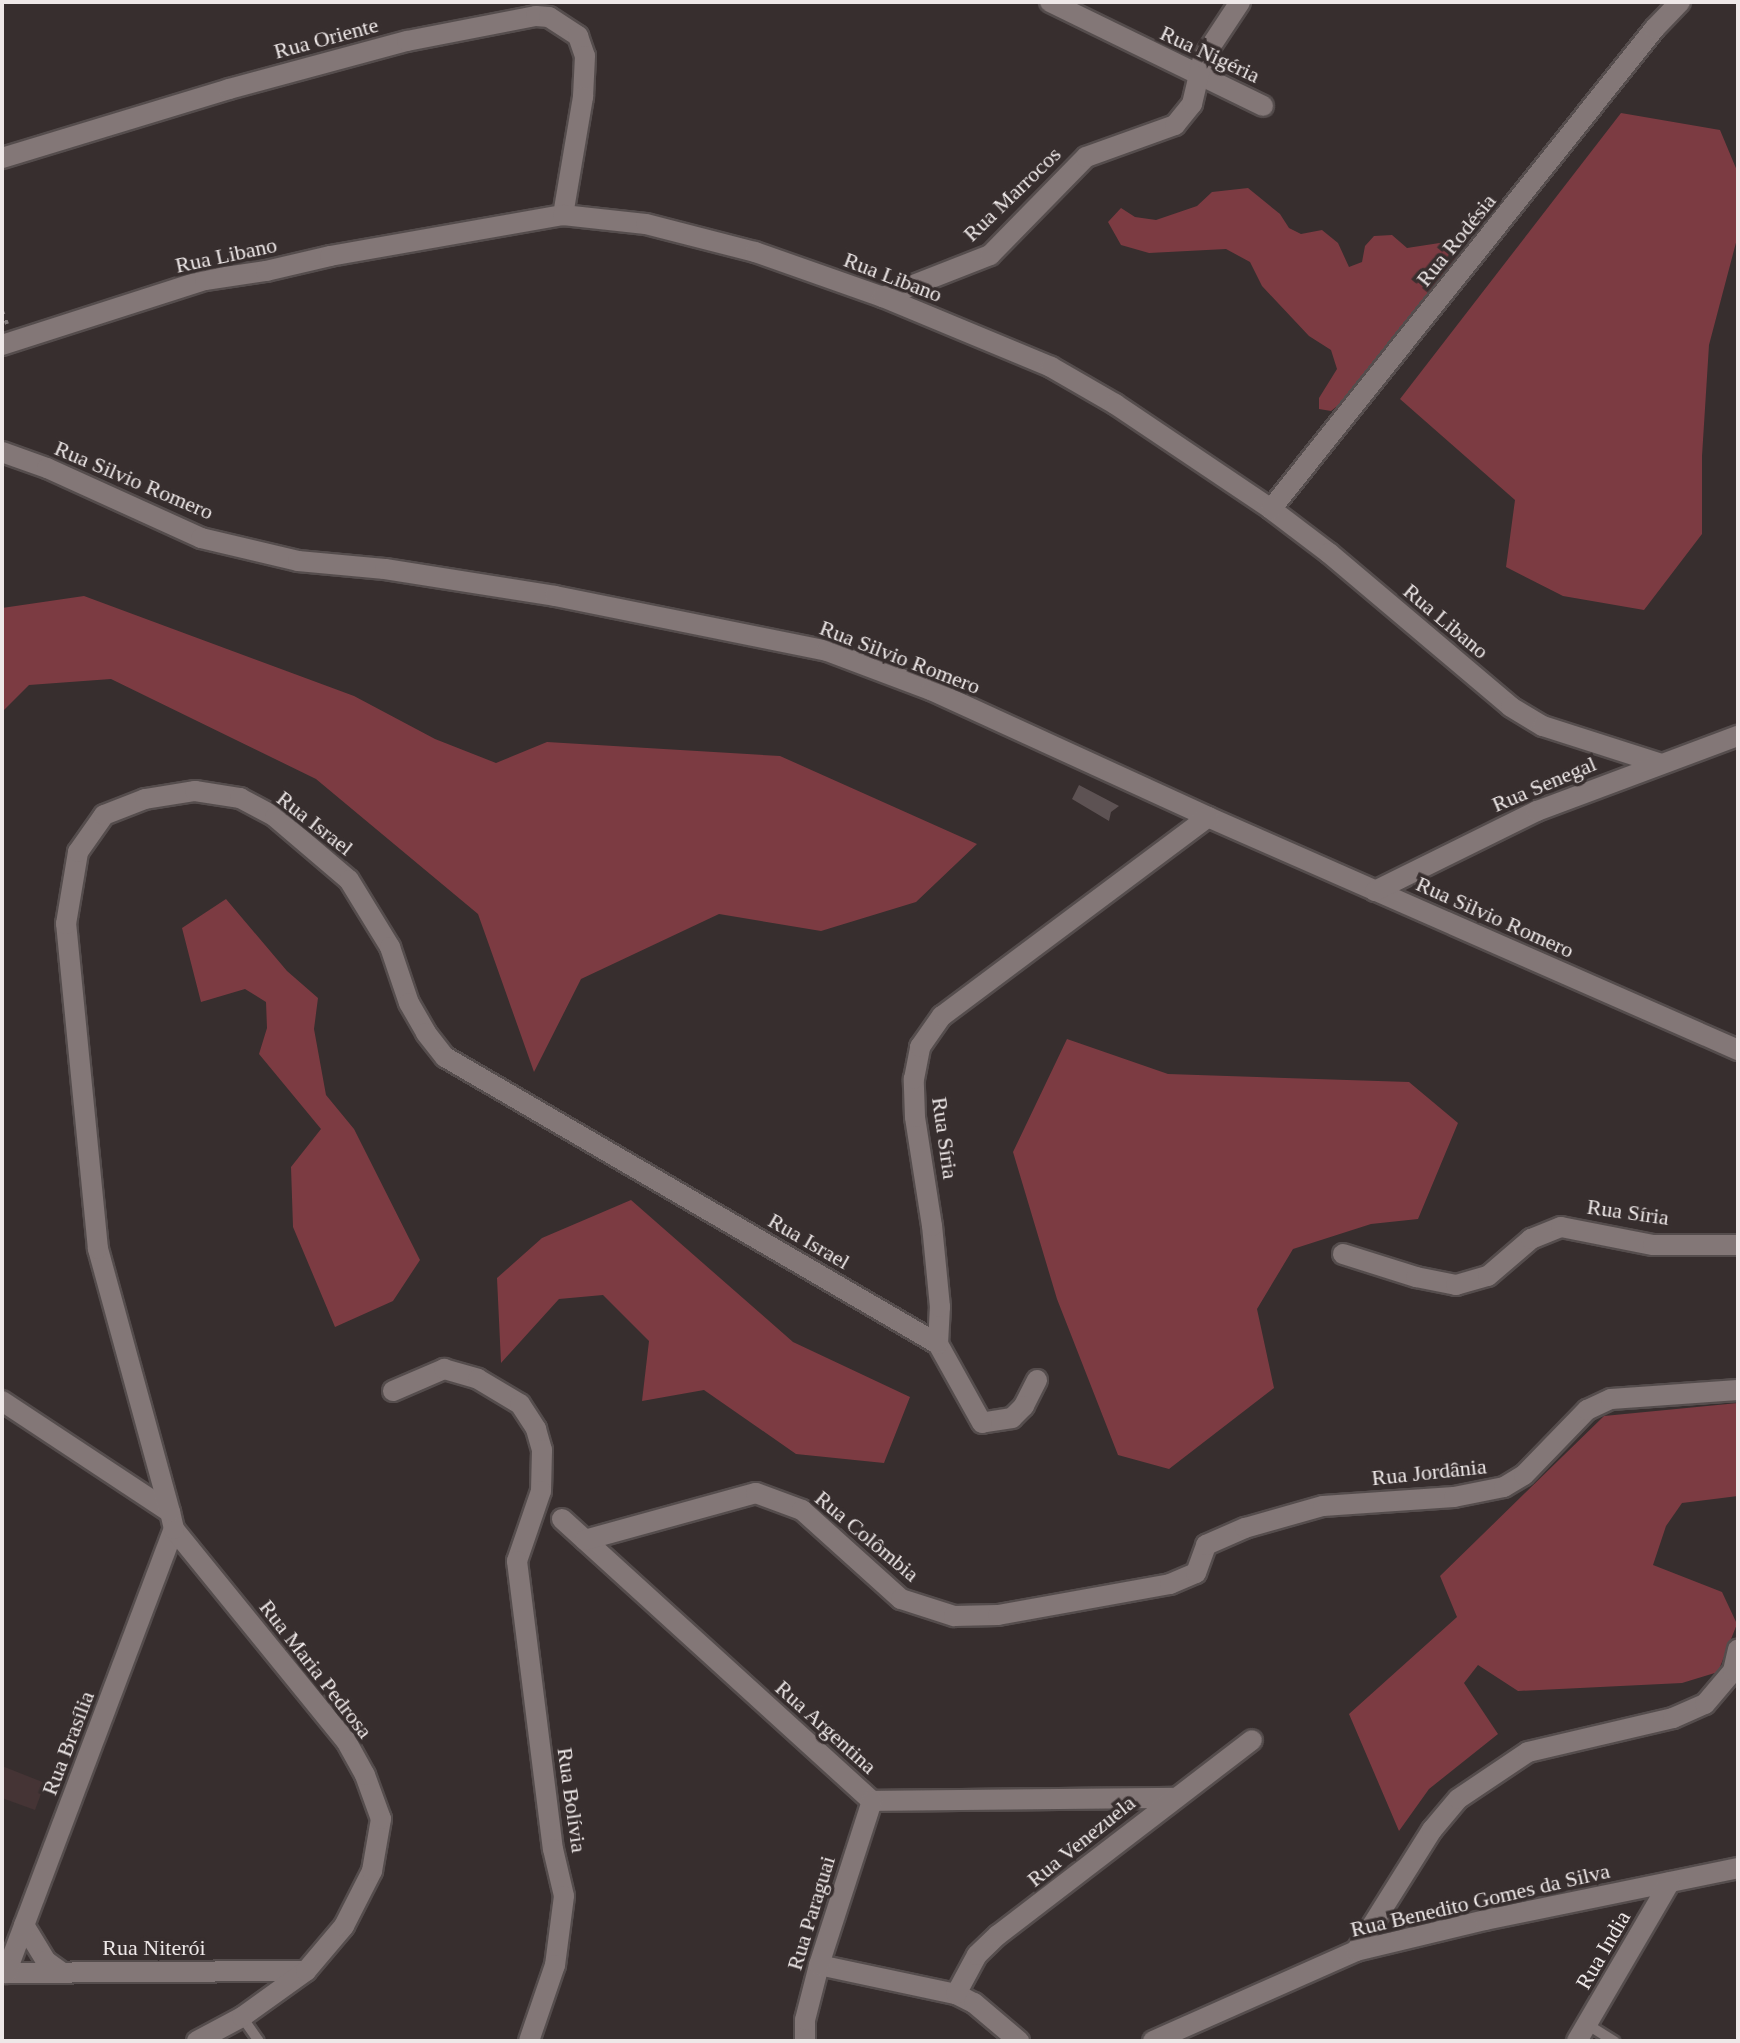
<!DOCTYPE html>
<meta charset="utf-8">
<style>
body{margin:0}
#map{position:relative;width:1740px;height:2043px;overflow:hidden;background:#372e2e;font-family:"Times New Roman",serif}
div>[style]{position:absolute}
[style*='--x']{left:calc(var(--x)*1px);top:calc(var(--y)*1px);width:calc(var(--w)*1px);rotate:calc(var(--a)*1deg)}
.built>*{inset:0;background:#453435}
.green>*{inset:0;background:#7c3b42}
.building>*{inset:0;background:#5d5253}
.path>*{height:4px;margin-top:-2px;transform-origin:0;background:repeating-linear-gradient(90deg,#7d7575 0 4px,transparent 0 10px)}
.roads{filter:drop-shadow(2px 0 #554d4d) drop-shadow(-2px 0 #554d4d) drop-shadow(0 2px #554d4d) drop-shadow(0 -2px #554d4d)}
.lane>*{height:10px;margin:-5px;padding:0 5px;transform-origin:5px;border-radius:5px;background:#837777}
.street>*{height:20px;margin:-10px;padding:0 10px;transform-origin:10px;border-radius:10px;background:#837777}
span{translate:-50% -50%;white-space:nowrap;text-align:center;line-height:1.15;-webkit-text-stroke:7px #372e2e;paint-order:stroke}
.street-label{font-size:22px;color:#eee8e8}
.frame{position:absolute;inset:0;border:4px solid #eee8e8;pointer-events:none}
</style>
<div id="map">
<div class="built">
<div style="clip-path:polygon(2px 1766px,45px 1783px,35px 1810px,2px 1798px)"></div>
</div>
<div class="green">
<div style="clip-path:polygon(1621px 113px,1720px 130px,1738px 173px,1738px 235px,1709px 345px,1702px 456px,1702px 534px,1644px 610px,1563px 596px,1506px 567px,1515px 500px,1400px 399px)"></div>
<div style="clip-path:polygon(1248px 188px,1280px 214px,1289px 228px,1301px 234px,1322px 230px,1338px 243px,1349px 267px,1362px 262px,1365px 246px,1374px 236px,1392px 235px,1407px 248px,1446px 242px,1459px 261px,1358px 390px,1331px 411px,1319px 409px,1319px 398px,1337px 369px,1331px 350px,1309px 336px,1262px 286px,1250px 262px,1226px 249px,1149px 253px,1121px 245px,1108px 222px,1121px 208px,1135px 217px,1156px 220px,1197px 206px,1212px 192px)"></div>
<div style="clip-path:polygon(84px 596px,354px 696px,435px 739px,496px 763px,547px 742px,780px 756px,977px 844px,916px 902px,821px 931px,719px 914px,581px 979px,534px 1072px,478px 914px,316px 779px,111px 679px,29px 685px,2px 712px,2px 608px)"></div>
<div style="clip-path:polygon(226px 899px,287px 971px,318px 998px,314px 1029px,326px 1095px,354px 1129px,420px 1260px,393px 1301px,335px 1327px,293px 1227px,291px 1167px,321px 1129px,259px 1054px,267px 1028px,266px 1002px,245px 989px,201px 1002px,182px 928px)"></div>
<div style="clip-path:polygon(1067px 1039px,1168px 1074px,1409px 1082px,1458px 1123px,1418px 1219px,1371px 1224px,1293px 1249px,1257px 1309px,1274px 1388px,1169px 1469px,1118px 1455px,1057px 1299px,1013px 1152px)"></div>
<div style="clip-path:polygon(631px 1200px,793px 1342px,910px 1397px,884px 1463px,796px 1454px,704px 1390px,642px 1401px,649px 1341px,603px 1295px,559px 1299px,501px 1363px,497px 1278px,542px 1238px)"></div>
<div style="clip-path:polygon(1738px 1403px,1738px 1496px,1682px 1503px,1666px 1526px,1653px 1565px,1722px 1592px,1737px 1624px,1718px 1672px,1682px 1683px,1518px 1691px,1478px 1665px,1464px 1683px,1498px 1734px,1429px 1789px,1399px 1831px,1349px 1714px,1457px 1617px,1440px 1576px,1604px 1416px)"></div>
</div>
<div class="building">
<div style="clip-path:polygon(1079px 785px,1119px 806px,1111px 812px,1109px 821px,1072px 799px)"></div>
</div>
<div class="path">
<div style="--x:2;--y:311;--w:14;--a:69"></div>
</div>
<div class="roads">
<div class="lane">
<div style="--x:242;--y:2017;--w:29;--a:55"></div>
<div style="--x:1588;--y:2025;--w:31;--a:32"></div>
</div>
<div class="street">
<div style="--x:1050;--y:2;--w:237;--a:26"></div>
<div style="--x:2;--y:158;--w:237;--a:-16.9"></div>
<div style="--x:229;--y:89;--w:184;--a:-15.1"></div>
<div style="--x:407;--y:41;--w:131;--a:-11"></div>
<div style="--x:536;--y:16;--w:13;--a:4"></div>
<div style="--x:549;--y:17;--w:35;--a:33"></div>
<div style="--x:578;--y:36;--w:21;--a:71"></div>
<div style="--x:585;--y:56;--w:41;--a:92.8"></div>
<div style="--x:583;--y:97;--w:120;--a:99.6"></div>
<div style="--x:883;--y:297;--w:115;--a:-21.4"></div>
<div style="--x:990;--y:255;--w:137;--a:-45.6"></div>
<div style="--x:1086;--y:157;--w:95;--a:-19.8"></div>
<div style="--x:1175;--y:125;--w:27;--a:-51"></div>
<div style="--x:1192;--y:104;--w:47;--a:-76.6"></div>
<div style="--x:1203;--y:58;--w:67;--a:-56.5"></div>
<div style="--x:2;--y:345;--w:213;--a:-17.8"></div>
<div style="--x:205;--y:280;--w:62;--a:-8.4"></div>
<div style="--x:266;--y:271;--w:66;--a:-13.2"></div>
<div style="--x:330;--y:256;--w:237;--a:-10"></div>
<div style="--x:563;--y:215;--w:83;--a:6.2"></div>
<div style="--x:646;--y:224;--w:113;--a:14.4"></div>
<div style="--x:755;--y:252;--w:136;--a:19.4"></div>
<div style="--x:883;--y:297;--w:182;--a:22.6"></div>
<div style="--x:1051;--y:367;--w:74;--a:30"></div>
<div style="--x:1115;--y:404;--w:188;--a:33.9"></div>
<div style="--x:1271;--y:509;--w:73;--a:37.2"></div>
<div style="--x:1329;--y:553;--w:238;--a:40.2"></div>
<div style="--x:1511;--y:707;--w:37;--a:31"></div>
<div style="--x:1543;--y:726;--w:121;--a:17.8"></div>
<div style="--x:2;--y:452;--w:48;--a:19.6"></div>
<div style="--x:47;--y:468;--w:169;--a:24.4"></div>
<div style="--x:201;--y:538;--w:100;--a:13.3"></div>
<div style="--x:298;--y:561;--w:87;--a:5.3"></div>
<div style="--x:385;--y:569;--w:172;--a:9"></div>
<div style="--x:555;--y:596;--w:278;--a:11.4"></div>
<div style="--x:827;--y:651;--w:111;--a:20.6"></div>
<div style="--x:931;--y:690;--w:305;--a:24.6"></div>
<div style="--x:1208;--y:817;--w:579;--a:23.73"></div>
<div style="--x:1271;--y:509;--w:615;--a:-51.4"></div>
<div style="--x:1655;--y:28;--w:36;--a:-46"></div>
<div style="--x:1375;--y:891;--w:181;--a:-26.3"></div>
<div style="--x:1537;--y:811;--w:215;--a:-20.5"></div>
<div style="--x:1343;--y:1254;--w:77;--a:17.5"></div>
<div style="--x:1416;--y:1277;--w:41;--a:11.3"></div>
<div style="--x:1456;--y:1285;--w:33;--a:-16"></div>
<div style="--x:1488;--y:1276;--w:57;--a:-40.7"></div>
<div style="--x:1531;--y:1239;--w:32;--a:-22"></div>
<div style="--x:1561;--y:1227;--w:94;--a:11.1"></div>
<div style="--x:1653;--y:1245;--w:85;--a:0"></div>
<div style="--x:1037;--y:1380;--w:29;--a:117"></div>
<div style="--x:1024;--y:1406;--w:17;--a:135"></div>
<div style="--x:1012;--y:1418;--w:30;--a:171"></div>
<div style="--x:982;--y:1423;--w:90;--a:-119.1"></div>
<div style="--x:938;--y:1344;--w:37;--a:-87"></div>
<div style="--x:940;--y:1307;--w:81;--a:-95.6"></div>
<div style="--x:932;--y:1226;--w:110;--a:-98.9"></div>
<div style="--x:915;--y:1117;--w:38;--a:-92"></div>
<div style="--x:914;--y:1079;--w:33;--a:-79"></div>
<div style="--x:920;--y:1047;--w:38;--a:-55"></div>
<div style="--x:942;--y:1016;--w:332;--a:-36.8"></div>
<div style="--x:393;--y:1391;--w:56;--a:-23.3"></div>
<div style="--x:444;--y:1369;--w:35;--a:16"></div>
<div style="--x:478;--y:1379;--w:49;--a:30.8"></div>
<div style="--x:520;--y:1404;--w:30;--a:57"></div>
<div style="--x:536;--y:1429;--w:22;--a:74"></div>
<div style="--x:542;--y:1450;--w:41;--a:91.4"></div>
<div style="--x:541;--y:1491;--w:74;--a:108.9"></div>
<div style="--x:517;--y:1561;--w:290;--a:82.9"></div>
<div style="--x:553;--y:1849;--w:48;--a:76.8"></div>
<div style="--x:564;--y:1896;--w:70;--a:97.4"></div>
<div style="--x:555;--y:1965;--w:80;--a:108.9"></div>
<div style="--x:2;--y:1401;--w:201;--a:33.5"></div>
<div style="--x:562;--y:1519;--w:419;--a:42.3"></div>
<div style="--x:872;--y:1801;--w:300;--a:-0.6"></div>
<div style="--x:585;--y:1540;--w:177;--a:-15.4"></div>
<div style="--x:756;--y:1493;--w:49;--a:20.3"></div>
<div style="--x:802;--y:1510;--w:133;--a:42"></div>
<div style="--x:901;--y:1599;--w:56;--a:17.8"></div>
<div style="--x:954;--y:1616;--w:44;--a:-1.3"></div>
<div style="--x:998;--y:1615;--w:175;--a:-10.2"></div>
<div style="--x:1170;--y:1584;--w:28;--a:-23"></div>
<div style="--x:1196;--y:1573;--w:30;--a:-70"></div>
<div style="--x:1206;--y:1545;--w:43;--a:-23.6"></div>
<div style="--x:1245;--y:1528;--w:81;--a:-15.8"></div>
<div style="--x:1323;--y:1506;--w:131;--a:-3.9"></div>
<div style="--x:1454;--y:1497;--w:51;--a:-11.3"></div>
<div style="--x:1504;--y:1487;--w:23;--a:-31"></div>
<div style="--x:1524;--y:1475;--w:91;--a:-45.9"></div>
<div style="--x:1587;--y:1410;--w:26;--a:-25"></div>
<div style="--x:1611;--y:1399;--w:127;--a:-4.1"></div>
<div style="--x:24;--y:1925;--w:42;--a:58.6"></div>
<div style="--x:46;--y:1961;--w:19;--a:36"></div>
<div style="--x:1356;--y:1951;--w:143;--a:-57.9"></div>
<div style="--x:1432;--y:1830;--w:40;--a:-50"></div>
<div style="--x:1458;--y:1799;--w:84;--a:-33.9"></div>
<div style="--x:1528;--y:1752;--w:149;--a:-13.2"></div>
<div style="--x:1673;--y:1718;--w:35;--a:-24"></div>
<div style="--x:1705;--y:1704;--w:43;--a:-49.7"></div>
<div style="--x:1733;--y:1671;--w:22;--a:-77"></div>
<div style="--x:819;--y:1965;--w:140;--a:12"></div>
<div style="--x:956;--y:1994;--w:20;--a:27"></div>
<div style="--x:974;--y:2003;--w:59;--a:40.2"></div>
<div style="--x:2;--y:1973;--w:304;--a:-0.4"></div>
<div style="--x:6;--y:1973;--w:475;--a:-69.3"></div>
<div style="--x:956;--y:1994;--w:44;--a:-61.7"></div>
<div style="--x:977;--y:1955;--w:29;--a:-44"></div>
<div style="--x:998;--y:1935;--w:320;--a:-37.5"></div>
<div style="--x:197;--y:2041;--w:51;--a:-28.1"></div>
<div style="--x:242;--y:2017;--w:79;--a:-35.7"></div>
<div style="--x:306;--y:1971;--w:59;--a:-49.8"></div>
<div style="--x:344;--y:1926;--w:62;--a:-63"></div>
<div style="--x:372;--y:1871;--w:53;--a:-80.2"></div>
<div style="--x:381;--y:1819;--w:47;--a:-110"></div>
<div style="--x:365;--y:1775;--w:39;--a:-119"></div>
<div style="--x:346;--y:1741;--w:273;--a:-129.1"></div>
<div style="--x:174;--y:1529;--w:17;--a:-103"></div>
<div style="--x:170;--y:1512;--w:273;--a:-105.3"></div>
<div style="--x:98;--y:1249;--w:327;--a:-95.6"></div>
<div style="--x:66;--y:924;--w:73;--a:-80.5"></div>
<div style="--x:78;--y:852;--w:45;--a:-54.9"></div>
<div style="--x:104;--y:815;--w:44;--a:-21.3"></div>
<div style="--x:145;--y:799;--w:51;--a:-9.1"></div>
<div style="--x:195;--y:791;--w:46;--a:8.8"></div>
<div style="--x:240;--y:798;--w:40;--a:28"></div>
<div style="--x:275;--y:817;--w:97;--a:40.4"></div>
<div style="--x:349;--y:880;--w:79;--a:58.5"></div>
<div style="--x:390;--y:947;--w:59;--a:71.3"></div>
<div style="--x:409;--y:1003;--w:34;--a:60"></div>
<div style="--x:426;--y:1033;--w:31;--a:52"></div>
<div style="--x:445;--y:1057;--w:570;--a:30.21"></div>
<div style="--x:805;--y:2041;--w:21;--a:-90"></div>
<div style="--x:805;--y:2020;--w:57;--a:-75.7"></div>
<div style="--x:819;--y:1965;--w:172;--a:-72.1"></div>
<div style="--x:1153;--y:2041;--w:222;--a:-23.9"></div>
<div style="--x:1356;--y:1951;--w:133;--a:-13.5"></div>
<div style="--x:1485;--y:1920;--w:258;--a:-11.6"></div>
<div style="--x:1577;--y:2041;--w:184;--a:-59.7"></div>
</div>
</div>
<div class="street-label">
<span style="left:326px;top:38px;rotate:-15deg">Rua Oriente</span>
<span style="left:1210px;top:54px;rotate:25deg">Rua Nigéria</span>
<span style="left:1012px;top:194px;rotate:-44deg">Rua Marrocos</span>
<span style="left:1456px;top:240px;rotate:-51deg">Rua Rodésia</span>
<span style="left:226px;top:255px;rotate:-12deg">Rua Libano</span>
<span style="left:893px;top:277px;rotate:21deg">Rua Libano</span>
<span style="left:134px;top:480px;rotate:23deg">Rua Silvio Romero</span>
<span style="left:1446px;top:621px;rotate:40deg">Rua Libano</span>
<span style="left:900px;top:657px;rotate:21deg">Rua Silvio Romero</span>
<span style="left:1544px;top:784px;rotate:-23deg">Rua Senegal</span>
<span style="left:315px;top:823px;rotate:38deg">Rua Israel</span>
<span style="left:1495px;top:917px;rotate:24deg">Rua Silvio Romero</span>
<span style="left:945px;top:1138px;rotate:82deg">Rua Síria</span>
<span style="left:1628px;top:1212px;rotate:8deg">Rua Síria</span>
<span style="left:809px;top:1241px;rotate:30deg">Rua Israel</span>
<span style="left:1429px;top:1472px;rotate:-6deg">Rua Jordânia</span>
<span style="left:867px;top:1536px;rotate:40deg">Rua Colômbia</span>
<span style="left:316px;top:1669px;rotate:52deg">Rua Maria Pedrosa</span>
<span style="left:826px;top:1727px;rotate:42deg">Rua Argentina</span>
<span style="left:68px;top:1743px;rotate:-69deg">Rua Brasília</span>
<span style="left:572px;top:1800px;rotate:82deg">Rua Bolívia</span>
<span style="left:1081px;top:1841px;rotate:-39deg">Rua Venezuela</span>
<span style="left:1480px;top:1900px;rotate:-13deg">Rua Benedito Gomes da Silva</span>
<span style="left:811px;top:1913px;rotate:-73deg">Rua Paraguai</span>
<span style="left:154px;top:1948px">Rua Niterói</span>
<span style="left:1603px;top:1950px;rotate:-60deg">Rua India</span>
</div>
<div class="frame"></div>
</div>
